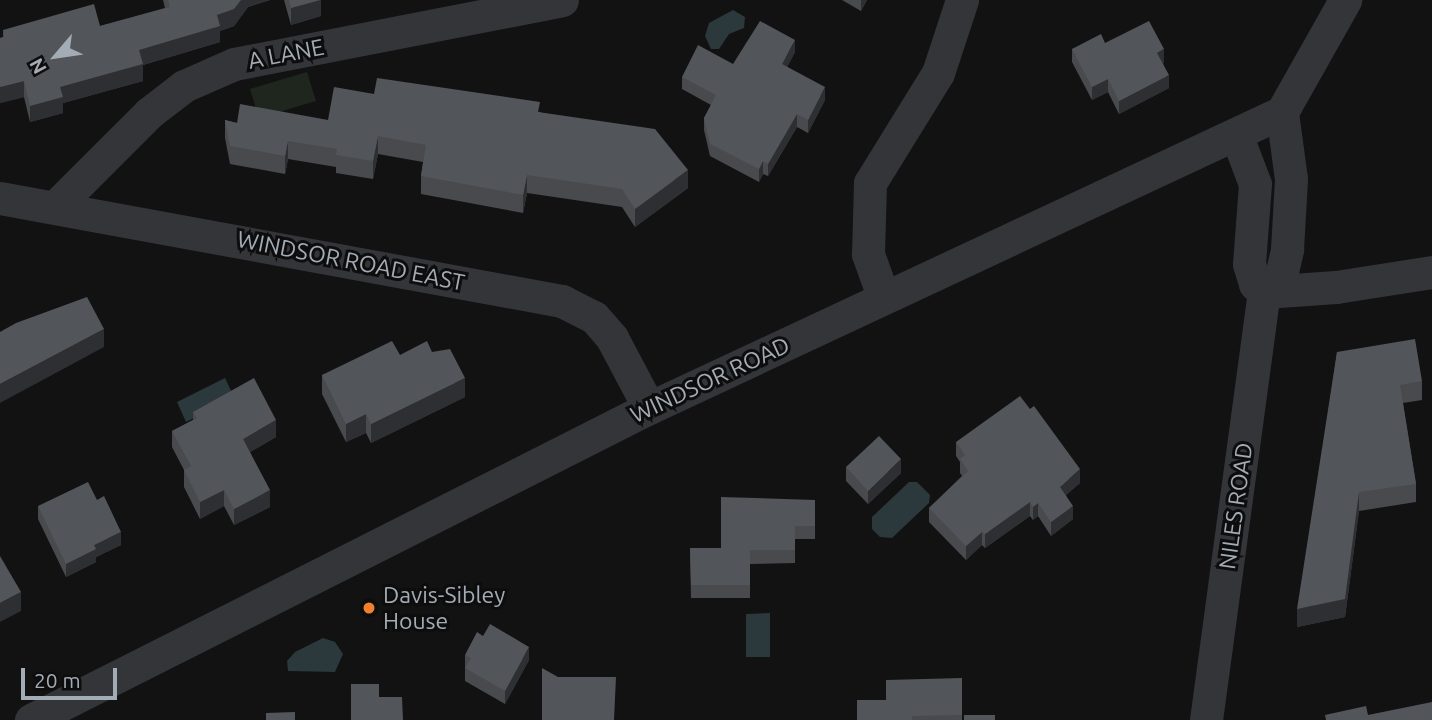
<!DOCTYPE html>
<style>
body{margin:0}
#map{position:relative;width:1432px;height:720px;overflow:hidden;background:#121213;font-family:Ubuntu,sans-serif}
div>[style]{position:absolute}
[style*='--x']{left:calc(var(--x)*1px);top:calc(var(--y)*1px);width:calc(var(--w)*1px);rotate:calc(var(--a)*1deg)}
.green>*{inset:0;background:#1f261e}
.water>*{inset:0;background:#2b383c}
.street>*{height:33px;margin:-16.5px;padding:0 16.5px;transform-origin:16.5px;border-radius:16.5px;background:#333538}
.wall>*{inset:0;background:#484a4e}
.shaded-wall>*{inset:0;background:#2e2f32}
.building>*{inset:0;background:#525559}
.dots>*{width:19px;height:19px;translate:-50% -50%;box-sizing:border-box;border:4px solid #0d0d0e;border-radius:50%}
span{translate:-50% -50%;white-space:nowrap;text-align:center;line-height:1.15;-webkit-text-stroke:6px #0d0d0e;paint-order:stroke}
.street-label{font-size:23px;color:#a3acb4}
.poi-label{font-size:23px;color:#a3acb4}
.left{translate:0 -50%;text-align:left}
.north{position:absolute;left:21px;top:21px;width:70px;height:70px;-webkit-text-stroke:5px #0d0d0e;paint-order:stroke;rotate:241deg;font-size:19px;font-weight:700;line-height:28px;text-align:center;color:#a3acb4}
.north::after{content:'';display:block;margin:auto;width:24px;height:32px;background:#a3acb4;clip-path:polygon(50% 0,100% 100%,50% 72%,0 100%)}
.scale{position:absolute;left:21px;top:668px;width:96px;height:32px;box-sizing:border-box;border:4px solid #a3acb4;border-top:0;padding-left:9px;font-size:21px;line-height:24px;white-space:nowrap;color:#a3acb4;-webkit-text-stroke:5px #0d0d0e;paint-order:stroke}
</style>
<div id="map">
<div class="green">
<div style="clip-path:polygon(307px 72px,316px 101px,259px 118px,250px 89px)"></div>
</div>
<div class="water">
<div style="clip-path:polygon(733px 10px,745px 17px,744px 28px,729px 34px,719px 49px,711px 49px,705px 36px,709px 23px)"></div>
<div style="clip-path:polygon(225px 378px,234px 397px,186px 422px,177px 402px)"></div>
<div style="clip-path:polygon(909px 482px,917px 482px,930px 495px,929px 503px,892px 538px,880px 537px,872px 529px,872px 517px)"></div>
<div style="clip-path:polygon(770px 613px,770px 657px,746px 657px,746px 614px)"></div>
<div style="clip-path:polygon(323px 638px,335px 642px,343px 654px,335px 672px,288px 671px,287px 661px,295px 652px)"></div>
</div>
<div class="street">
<div style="--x:1236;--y:134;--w:53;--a:69.2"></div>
<div style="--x:1255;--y:184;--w:80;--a:94.3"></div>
<div style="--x:1249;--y:264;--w:21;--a:73"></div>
<div style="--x:1255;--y:284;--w:12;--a:42"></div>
<div style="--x:0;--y:198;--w:571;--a:10.39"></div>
<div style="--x:562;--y:301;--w:36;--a:27"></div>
<div style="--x:594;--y:317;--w:28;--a:49"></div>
<div style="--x:612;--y:338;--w:79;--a:62.1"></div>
<div style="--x:57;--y:205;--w:130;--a:-45"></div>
<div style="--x:149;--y:113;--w:44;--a:-37.6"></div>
<div style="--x:184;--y:86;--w:55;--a:-23.7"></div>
<div style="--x:234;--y:64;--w:334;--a:-11"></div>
<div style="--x:1264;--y:292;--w:72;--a:-4"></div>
<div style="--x:1336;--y:287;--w:97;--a:-8.9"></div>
<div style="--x:883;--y:296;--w:45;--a:-109.7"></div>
<div style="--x:868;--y:254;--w:71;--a:-88.4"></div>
<div style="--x:870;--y:183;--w:129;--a:-58.3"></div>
<div style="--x:938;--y:73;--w:77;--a:-71.8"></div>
<div style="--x:31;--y:720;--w:692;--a:-26.79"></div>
<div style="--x:649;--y:408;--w:699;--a:-25.06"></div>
<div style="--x:1282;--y:112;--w:129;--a:-60.6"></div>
<div style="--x:1206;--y:720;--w:432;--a:-82.3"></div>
<div style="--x:1264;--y:292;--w:23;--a:-43"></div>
<div style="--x:1281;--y:276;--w:28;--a:-77"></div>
<div style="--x:1287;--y:249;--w:70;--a:-86.7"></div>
<div style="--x:1291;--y:179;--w:68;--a:-97.7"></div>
</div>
<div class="wall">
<div style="clip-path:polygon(163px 0,270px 0,248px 7px,234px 26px,220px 31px,220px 42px,143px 65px,143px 81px,63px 103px,63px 113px,30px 122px,24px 97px,0 103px,0 38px,3px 37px,3px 30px,100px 26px,165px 8px)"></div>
<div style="clip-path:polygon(284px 0,321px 0,321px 16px,291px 25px)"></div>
<div style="clip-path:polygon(842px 0,867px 0,861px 11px)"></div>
<div style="clip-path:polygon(1105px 43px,1164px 63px,1163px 63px,1169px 88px,1119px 114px,1108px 92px,1092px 100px,1072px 62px,1072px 49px)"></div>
<div style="clip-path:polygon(795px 52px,787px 67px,825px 100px,808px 133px,797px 127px,768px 176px,763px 174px,759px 182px,710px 156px,704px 130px,704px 118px,711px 105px,682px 89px,682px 77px,733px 64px)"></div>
<div style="clip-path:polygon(374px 94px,540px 112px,688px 188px,635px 227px,622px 207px,527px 193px,523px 213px,421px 194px,421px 176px,423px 162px,378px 154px,373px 179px,336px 173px,336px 167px,288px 159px,285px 174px,230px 164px,225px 138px,225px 120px,237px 123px,328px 120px)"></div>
<div style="clip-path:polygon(432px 352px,465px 397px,371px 443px,366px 433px,346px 442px,322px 394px,322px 375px,400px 355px)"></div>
<div style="clip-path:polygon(1337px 352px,1422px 381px,1422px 400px,1403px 403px,1416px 484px,1416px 502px,1359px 511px,1345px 617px,1297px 627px)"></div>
<div style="clip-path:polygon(193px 412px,276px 437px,250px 452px,270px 507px,234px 525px,224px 506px,200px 519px,184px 487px,184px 470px,172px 447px,172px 431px,193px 420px)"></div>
<div style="clip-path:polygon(956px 442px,1080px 483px,1066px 495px,1073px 519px,1051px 536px,1038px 516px,1033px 520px,1030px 516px,985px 548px,982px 545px,966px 560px,929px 522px,929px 508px,962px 476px,960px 473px,960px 462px,956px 456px)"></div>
<div style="clip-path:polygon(846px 467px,901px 473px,868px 504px,846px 481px)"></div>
<div style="clip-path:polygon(815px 500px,815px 539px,795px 539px,795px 563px,750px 564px,750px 598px,691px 598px,690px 548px,721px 548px)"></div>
<div style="clip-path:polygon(38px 506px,121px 545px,96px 557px,96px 562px,66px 577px,38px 519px)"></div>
<div style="clip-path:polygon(465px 655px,529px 660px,505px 704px,465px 681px)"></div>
<div style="clip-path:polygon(962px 678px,962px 720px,857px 720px,886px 700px)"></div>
</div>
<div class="shaded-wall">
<div style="clip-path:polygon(241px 0,270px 0,248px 7px,234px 26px,220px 31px,220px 42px,143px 65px,143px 81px,63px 103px,63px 113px,30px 122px,30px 106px,60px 87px,139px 50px)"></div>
<div style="clip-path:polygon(321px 0,321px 16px,291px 25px,291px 8px)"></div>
<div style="clip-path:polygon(861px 0,867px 0,861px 11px)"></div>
<div style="clip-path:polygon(795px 40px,795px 52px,782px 77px,782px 64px)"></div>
<div style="clip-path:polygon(1164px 49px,1164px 63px,1157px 66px,1157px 53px)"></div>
<div style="clip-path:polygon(1169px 75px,1169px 88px,1119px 114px,1119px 101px)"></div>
<div style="clip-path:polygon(1108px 79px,1108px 92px,1092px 100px,1092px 87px)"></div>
<div style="clip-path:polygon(24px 81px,24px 97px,0 103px,0 87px)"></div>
<div style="clip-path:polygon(825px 87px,825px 100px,808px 133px,808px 120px)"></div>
<div style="clip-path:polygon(797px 114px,797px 127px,768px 176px,768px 164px)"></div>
<div style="clip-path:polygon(378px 136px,378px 154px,373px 179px,373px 161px)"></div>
<div style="clip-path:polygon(288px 141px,288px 159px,285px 174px,285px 156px)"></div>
<div style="clip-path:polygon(763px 161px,763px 174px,759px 182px,759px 169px)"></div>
<div style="clip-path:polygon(688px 170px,688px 188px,635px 227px,635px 209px)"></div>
<div style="clip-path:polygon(527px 175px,527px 193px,523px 213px,523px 195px)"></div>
<div style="clip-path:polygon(104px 329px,104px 347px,0 403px,0 384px)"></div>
<div style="clip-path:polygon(465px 378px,465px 397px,371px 443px,371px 424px)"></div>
<div style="clip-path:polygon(366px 414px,366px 433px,346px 442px,346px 424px)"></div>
<div style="clip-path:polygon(276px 420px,276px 437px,243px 456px,243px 439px)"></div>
<div style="clip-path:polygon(901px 459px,901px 473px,868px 504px,868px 491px)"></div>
<div style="clip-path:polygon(1080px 469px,1080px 483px,1060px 500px,1060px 487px)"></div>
<div style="clip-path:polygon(224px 490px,224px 506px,200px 519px,200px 502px)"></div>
<div style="clip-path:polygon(270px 490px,270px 507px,234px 525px,234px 509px)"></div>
<div style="clip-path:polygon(1359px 492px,1359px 511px,1345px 617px,1297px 627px,1297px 609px)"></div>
<div style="clip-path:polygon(1030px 502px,1030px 516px,985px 548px,985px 534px)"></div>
<div style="clip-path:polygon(1038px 503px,1038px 516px,1033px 520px,1033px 507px)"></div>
<div style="clip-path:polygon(1073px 506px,1073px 519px,1051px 536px,1051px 522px)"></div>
<div style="clip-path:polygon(121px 532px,121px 545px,96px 557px,96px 562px,66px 577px,66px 564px,94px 545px)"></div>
<div style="clip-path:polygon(982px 532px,982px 545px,966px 560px,966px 546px)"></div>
<div style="clip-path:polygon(21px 592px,21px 611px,0 622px,0 603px)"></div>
<div style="clip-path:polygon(529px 647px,529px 660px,505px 704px,505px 691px)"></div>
</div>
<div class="building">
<div style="clip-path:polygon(168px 0,241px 0,234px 9px,217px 15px,220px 26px,139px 50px,143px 64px,60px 87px,63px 97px,30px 106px,24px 81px,0 87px,0 38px,4px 37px,3px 30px,94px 4px,100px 26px,170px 7px)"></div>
<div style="clip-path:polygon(289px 0,319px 0,291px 8px)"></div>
<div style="clip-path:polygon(760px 21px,795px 40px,782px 64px,825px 87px,808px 120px,797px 114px,768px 164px,763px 161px,759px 169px,710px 144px,704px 118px,716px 95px,682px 77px,698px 45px,733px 64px)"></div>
<div style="clip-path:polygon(1149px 21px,1164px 49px,1157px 53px,1169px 75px,1119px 101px,1108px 79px,1092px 87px,1072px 49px,1101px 34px,1105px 43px)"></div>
<div style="clip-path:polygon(377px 78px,540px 102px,538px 112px,655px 129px,688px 170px,635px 209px,622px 189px,527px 175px,523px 195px,421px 176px,426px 145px,378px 136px,373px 161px,336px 155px,337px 149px,288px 141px,285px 156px,230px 146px,225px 120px,237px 123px,240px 104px,328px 120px,334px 87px,374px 94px)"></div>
<div style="clip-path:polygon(87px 297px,104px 329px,0 384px,0 332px,16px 323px)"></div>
<div style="clip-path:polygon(1415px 339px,1422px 381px,1400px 385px,1416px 484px,1359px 492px,1345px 599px,1297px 609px,1337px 352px)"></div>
<div style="clip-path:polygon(392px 341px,400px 355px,427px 341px,432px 352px,450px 349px,465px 378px,371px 424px,366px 414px,346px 424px,322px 375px)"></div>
<div style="clip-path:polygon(254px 378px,276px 420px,243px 439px,270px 490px,234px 509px,224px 490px,200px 502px,184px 470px,191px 466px,172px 431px,197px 418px,193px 412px)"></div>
<div style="clip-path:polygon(1020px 396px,1030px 409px,1034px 406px,1080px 469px,1060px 487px,1073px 506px,1051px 522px,1038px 503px,1033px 507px,1030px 502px,985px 534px,982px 532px,966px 546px,929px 508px,968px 471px,960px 459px,965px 455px,956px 442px)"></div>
<div style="clip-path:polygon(879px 436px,901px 459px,868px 491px,846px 467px)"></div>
<div style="clip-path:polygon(88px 482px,97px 500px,104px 496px,121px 532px,94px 545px,96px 549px,66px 564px,38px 506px)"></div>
<div style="clip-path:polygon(721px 497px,815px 500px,815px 526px,795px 526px,795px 550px,750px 550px,750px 585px,691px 585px,690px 548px,721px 548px)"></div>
<div style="clip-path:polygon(0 556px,21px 592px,0 603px)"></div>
<div style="clip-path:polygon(490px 624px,529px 647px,505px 691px,465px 668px,471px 658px,465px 655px,477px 632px,483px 636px)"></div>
<div style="clip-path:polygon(542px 668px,558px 677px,616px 677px,614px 720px,542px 720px)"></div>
<div style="clip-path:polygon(962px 678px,962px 715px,912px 716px,912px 720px,857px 720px,857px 700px,886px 700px,886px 680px)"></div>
<div style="clip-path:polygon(351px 684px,379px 684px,379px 697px,402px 697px,403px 720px,351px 720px)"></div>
<div style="clip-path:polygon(1432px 702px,1432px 720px,1326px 720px,1325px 715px,1366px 706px,1368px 715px)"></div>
<div style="clip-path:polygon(295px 712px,295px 720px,266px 720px,266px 713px)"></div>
<div style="clip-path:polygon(964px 715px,995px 715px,995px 720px,964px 720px)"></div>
</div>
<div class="dots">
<div style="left:369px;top:608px;background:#f0802e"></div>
</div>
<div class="street-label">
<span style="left:286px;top:54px;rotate:-11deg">A LANE</span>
<span style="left:351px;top:261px;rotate:11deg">WINDSOR ROAD EAST</span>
<span style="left:710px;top:380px;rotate:-25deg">WINDSOR ROAD</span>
<span style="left:1236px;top:506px;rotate:-82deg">NILES ROAD</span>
</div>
<div class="poi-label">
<span class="left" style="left:383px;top:608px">Davis-Sibley<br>House</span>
</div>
<div class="north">N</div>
<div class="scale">20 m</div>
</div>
